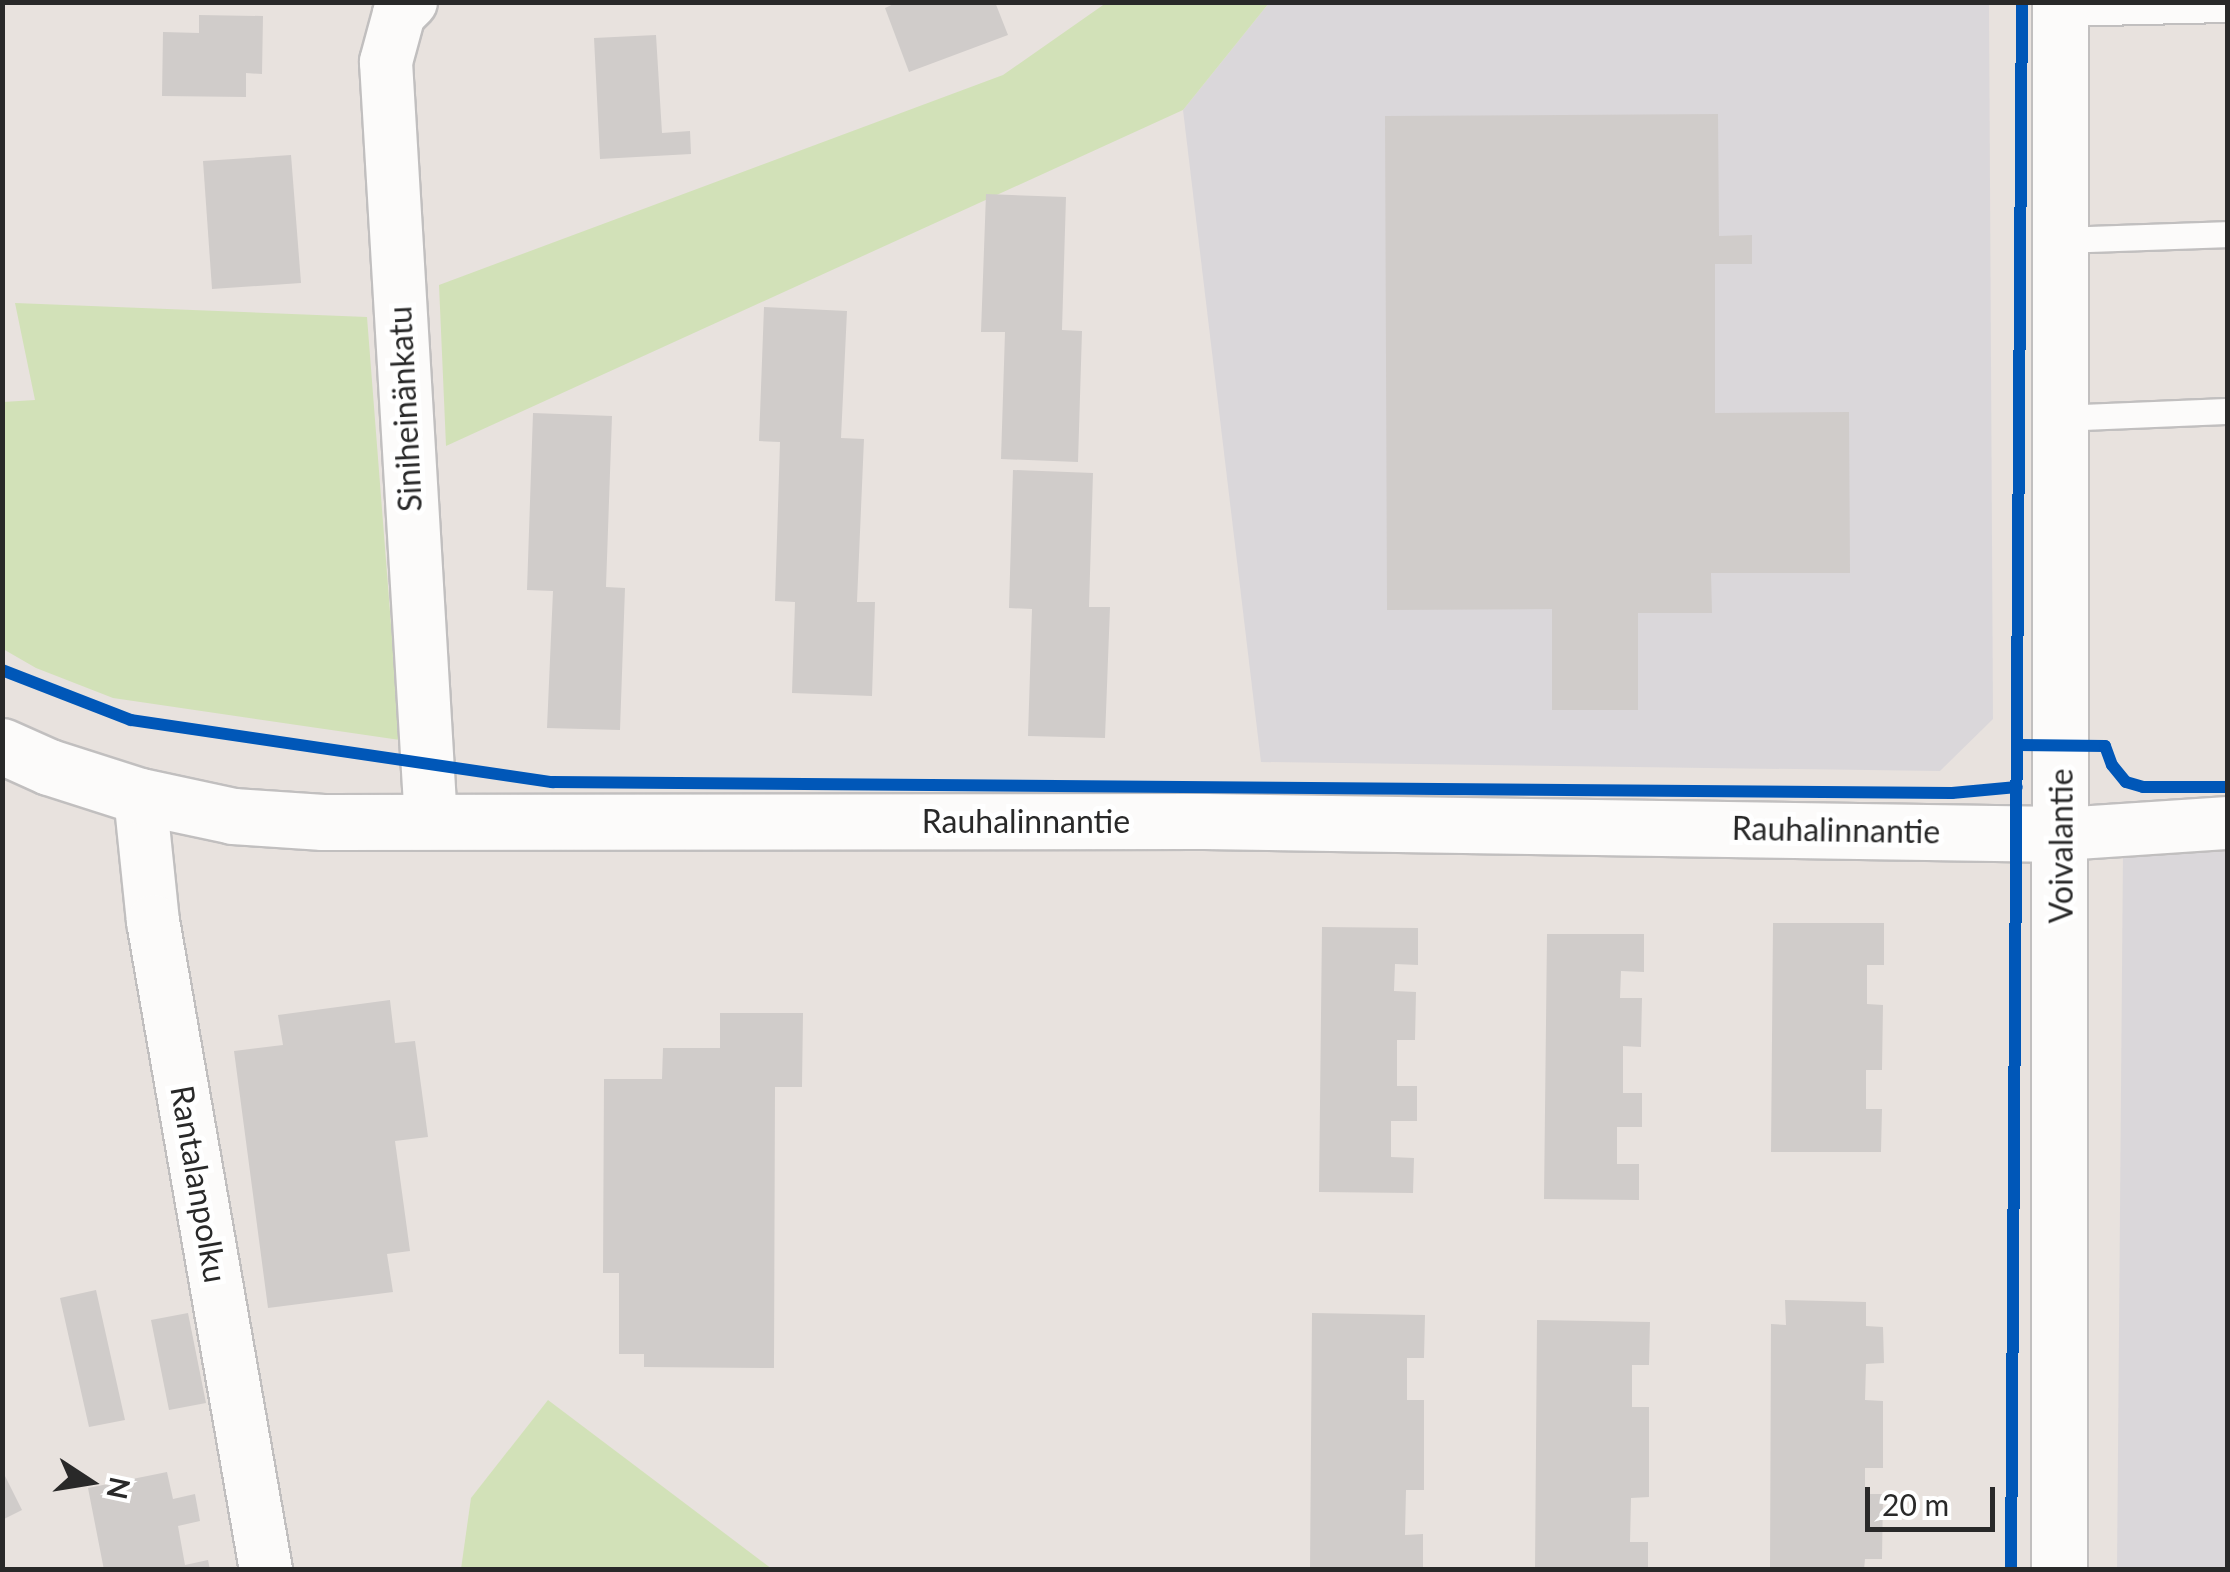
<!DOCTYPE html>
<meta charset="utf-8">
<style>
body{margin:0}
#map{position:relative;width:2230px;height:1572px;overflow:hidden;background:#e8e2de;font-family:Lato,sans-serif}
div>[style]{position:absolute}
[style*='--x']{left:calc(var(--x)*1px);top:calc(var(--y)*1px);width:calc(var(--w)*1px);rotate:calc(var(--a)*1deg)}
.industrial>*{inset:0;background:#dad7da}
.green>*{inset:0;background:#d2e1b8}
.building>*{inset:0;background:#d0ccca}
.roads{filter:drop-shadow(2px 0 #c1bfbf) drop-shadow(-2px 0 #c1bfbf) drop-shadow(0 2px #c1bfbf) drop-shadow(0 -2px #c1bfbf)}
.lane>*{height:25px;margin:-12.5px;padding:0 12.5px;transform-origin:12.5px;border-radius:12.5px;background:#fcfbfa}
.street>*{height:52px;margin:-26px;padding:0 26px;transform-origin:26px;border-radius:26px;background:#fcfbfa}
.secondary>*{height:55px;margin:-27.5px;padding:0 27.5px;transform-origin:27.5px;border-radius:27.5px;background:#fcfbfa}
.cycleway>*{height:12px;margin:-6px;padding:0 6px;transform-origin:6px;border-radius:6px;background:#0057b8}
span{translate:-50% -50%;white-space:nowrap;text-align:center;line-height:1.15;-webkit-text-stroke:10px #fff;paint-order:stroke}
.street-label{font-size:32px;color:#292929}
.frame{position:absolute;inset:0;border:5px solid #292929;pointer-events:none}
.north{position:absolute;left:40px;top:1432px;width:100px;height:100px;-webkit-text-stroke:8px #fff;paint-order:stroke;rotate:102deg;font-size:28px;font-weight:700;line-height:40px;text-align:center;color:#292929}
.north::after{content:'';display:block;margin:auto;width:35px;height:45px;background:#292929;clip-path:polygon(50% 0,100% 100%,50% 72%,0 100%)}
.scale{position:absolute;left:1865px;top:1487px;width:130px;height:45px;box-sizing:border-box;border:5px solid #292929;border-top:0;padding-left:12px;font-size:30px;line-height:35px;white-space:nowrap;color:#292929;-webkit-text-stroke:8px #fff;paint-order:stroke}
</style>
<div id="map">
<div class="industrial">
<div style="clip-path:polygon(1269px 3px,1989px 3px,1993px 719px,1940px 771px,1261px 762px,1183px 110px)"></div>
<div style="clip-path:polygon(2227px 848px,2227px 1569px,2117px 1570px,2123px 850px)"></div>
</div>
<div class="green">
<div style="clip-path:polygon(1106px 3px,1269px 3px,1183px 110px,446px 446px,439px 285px,1003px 75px)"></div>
<div style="clip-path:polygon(15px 303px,367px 317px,400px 740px,113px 698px,36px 668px,3px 649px,3px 402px,35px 400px)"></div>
<div style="clip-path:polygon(548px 1400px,772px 1569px,461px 1569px,471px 1498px)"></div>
</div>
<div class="building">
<div style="clip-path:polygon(898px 2px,995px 2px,1008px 35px,909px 72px,885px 8px)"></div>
<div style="clip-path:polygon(199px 15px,263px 16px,262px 74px,246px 73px,246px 97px,162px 96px,163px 32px,199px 33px)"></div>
<div style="clip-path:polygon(656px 35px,662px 133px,690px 131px,691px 154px,600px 159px,594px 38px)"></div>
<div style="clip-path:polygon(1718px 114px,1719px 236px,1752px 235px,1752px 264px,1715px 264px,1715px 413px,1849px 412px,1850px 573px,1711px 573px,1712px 613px,1638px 613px,1638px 710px,1552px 710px,1552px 609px,1387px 610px,1385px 116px)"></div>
<div style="clip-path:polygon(291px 155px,301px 283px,212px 289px,203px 161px)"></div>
<div style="clip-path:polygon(986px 194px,1066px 197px,1062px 330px,1082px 331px,1078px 462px,1001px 459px,1005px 332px,981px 332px)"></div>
<div style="clip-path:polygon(764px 307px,847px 311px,841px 438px,864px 439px,857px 602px,875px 602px,872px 696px,792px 693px,795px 602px,775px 601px,780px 442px,759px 441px)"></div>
<div style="clip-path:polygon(533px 413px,612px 416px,606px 587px,625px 588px,620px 730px,547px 728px,553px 591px,527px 590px)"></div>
<div style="clip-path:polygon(1013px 470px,1093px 473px,1089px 607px,1110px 607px,1105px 738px,1028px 736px,1032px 609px,1009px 608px)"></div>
<div style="clip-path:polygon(1773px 923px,1884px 923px,1884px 965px,1867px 965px,1867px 1004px,1883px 1005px,1882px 1070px,1866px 1070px,1866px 1109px,1882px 1109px,1881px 1152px,1771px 1152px)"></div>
<div style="clip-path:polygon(1322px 927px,1418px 928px,1418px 965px,1395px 964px,1394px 991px,1416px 992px,1415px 1040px,1397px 1040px,1397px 1086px,1417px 1086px,1417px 1121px,1391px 1121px,1391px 1157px,1414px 1158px,1413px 1193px,1319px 1192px)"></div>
<div style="clip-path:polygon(1547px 934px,1644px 934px,1644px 972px,1621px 971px,1620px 998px,1642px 998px,1641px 1047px,1623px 1046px,1623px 1093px,1642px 1093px,1642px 1127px,1617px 1127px,1617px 1164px,1639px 1164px,1639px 1200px,1544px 1199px)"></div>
<div style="clip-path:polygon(390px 1000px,395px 1043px,415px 1041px,428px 1137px,395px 1141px,410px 1251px,387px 1254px,393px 1292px,268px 1308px,234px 1051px,283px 1045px,278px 1015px)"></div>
<div style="clip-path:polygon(720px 1013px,803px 1013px,802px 1087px,775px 1087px,774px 1368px,644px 1367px,644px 1354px,619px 1354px,619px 1273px,603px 1273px,604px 1079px,662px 1079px,663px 1048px,720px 1048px)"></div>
<div style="clip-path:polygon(96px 1290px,125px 1420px,89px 1427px,60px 1298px)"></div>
<div style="clip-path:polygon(1785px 1300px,1866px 1302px,1866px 1326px,1883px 1327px,1884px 1363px,1866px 1364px,1865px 1400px,1883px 1401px,1883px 1468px,1865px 1468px,1865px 1494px,1883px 1494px,1882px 1559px,1865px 1559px,1864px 1570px,1770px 1570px,1771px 1324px,1786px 1325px)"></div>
<div style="clip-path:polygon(188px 1313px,206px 1403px,169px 1410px,151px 1320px)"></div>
<div style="clip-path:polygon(1312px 1313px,1425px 1315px,1424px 1358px,1407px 1358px,1407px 1400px,1424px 1400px,1424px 1490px,1406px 1490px,1405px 1535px,1423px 1534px,1423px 1570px,1310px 1570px)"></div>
<div style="clip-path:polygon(1537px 1320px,1650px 1322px,1649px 1365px,1632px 1365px,1632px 1407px,1649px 1407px,1649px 1497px,1631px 1498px,1630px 1542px,1648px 1542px,1648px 1570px,1535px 1570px)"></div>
<div style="clip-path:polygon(2px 1470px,22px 1510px,2px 1520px)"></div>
<div style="clip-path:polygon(167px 1472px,173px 1499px,195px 1494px,200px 1521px,178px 1526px,185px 1565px,208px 1560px,210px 1570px,104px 1570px,88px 1488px)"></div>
</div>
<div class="roads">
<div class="lane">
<div style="--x:2060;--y:13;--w:168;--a:-1.4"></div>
<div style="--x:2059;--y:240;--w:169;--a:-2"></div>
<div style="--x:2059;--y:418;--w:169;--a:-2.4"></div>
</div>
<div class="street">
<div style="--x:411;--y:2;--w:17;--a:135"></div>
<div style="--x:399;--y:14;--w:50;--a:105.2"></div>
<div style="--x:386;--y:62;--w:761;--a:86.61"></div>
<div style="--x:140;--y:796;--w:126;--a:84.1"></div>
<div style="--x:153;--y:921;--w:659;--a:80.12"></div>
<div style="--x:2062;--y:834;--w:166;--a:-3.8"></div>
</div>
<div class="secondary">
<div style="--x:2;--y:746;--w:51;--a:24.1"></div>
<div style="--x:49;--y:767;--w:96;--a:17.7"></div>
<div style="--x:140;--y:796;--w:95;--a:12.1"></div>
<div style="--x:233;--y:816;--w:90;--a:3.8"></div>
<div style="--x:323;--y:822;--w:881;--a:-0.07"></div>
<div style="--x:1204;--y:821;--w:858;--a:0.87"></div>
<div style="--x:2059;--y:1570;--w:1568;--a:-89.96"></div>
</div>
</div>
<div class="cycleway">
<div style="--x:2;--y:670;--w:138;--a:21.2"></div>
<div style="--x:131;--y:720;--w:426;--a:8.4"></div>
<div style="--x:552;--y:782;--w:1400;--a:0.45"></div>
<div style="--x:1952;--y:793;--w:65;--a:-5.3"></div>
<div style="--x:2019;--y:745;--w:86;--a:0.7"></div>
<div style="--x:2105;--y:746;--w:20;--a:70"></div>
<div style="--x:2112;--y:765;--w:22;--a:51"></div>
<div style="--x:2126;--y:782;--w:18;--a:16"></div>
<div style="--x:2143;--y:787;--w:85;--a:0"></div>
<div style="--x:2011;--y:1570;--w:1568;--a:-89.6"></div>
</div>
<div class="street-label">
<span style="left:405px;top:409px;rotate:-93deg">Siniheinänkatu</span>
<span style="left:1026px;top:821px">Rauhalinnantie</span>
<span style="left:1836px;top:830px;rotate:1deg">Rauhalinnantie</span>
<span style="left:2061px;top:846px;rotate:-90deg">Voivalantie</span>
<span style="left:199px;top:1184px;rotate:80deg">Rantalanpolku</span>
</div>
<div class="frame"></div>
<div class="north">N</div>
<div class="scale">20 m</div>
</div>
